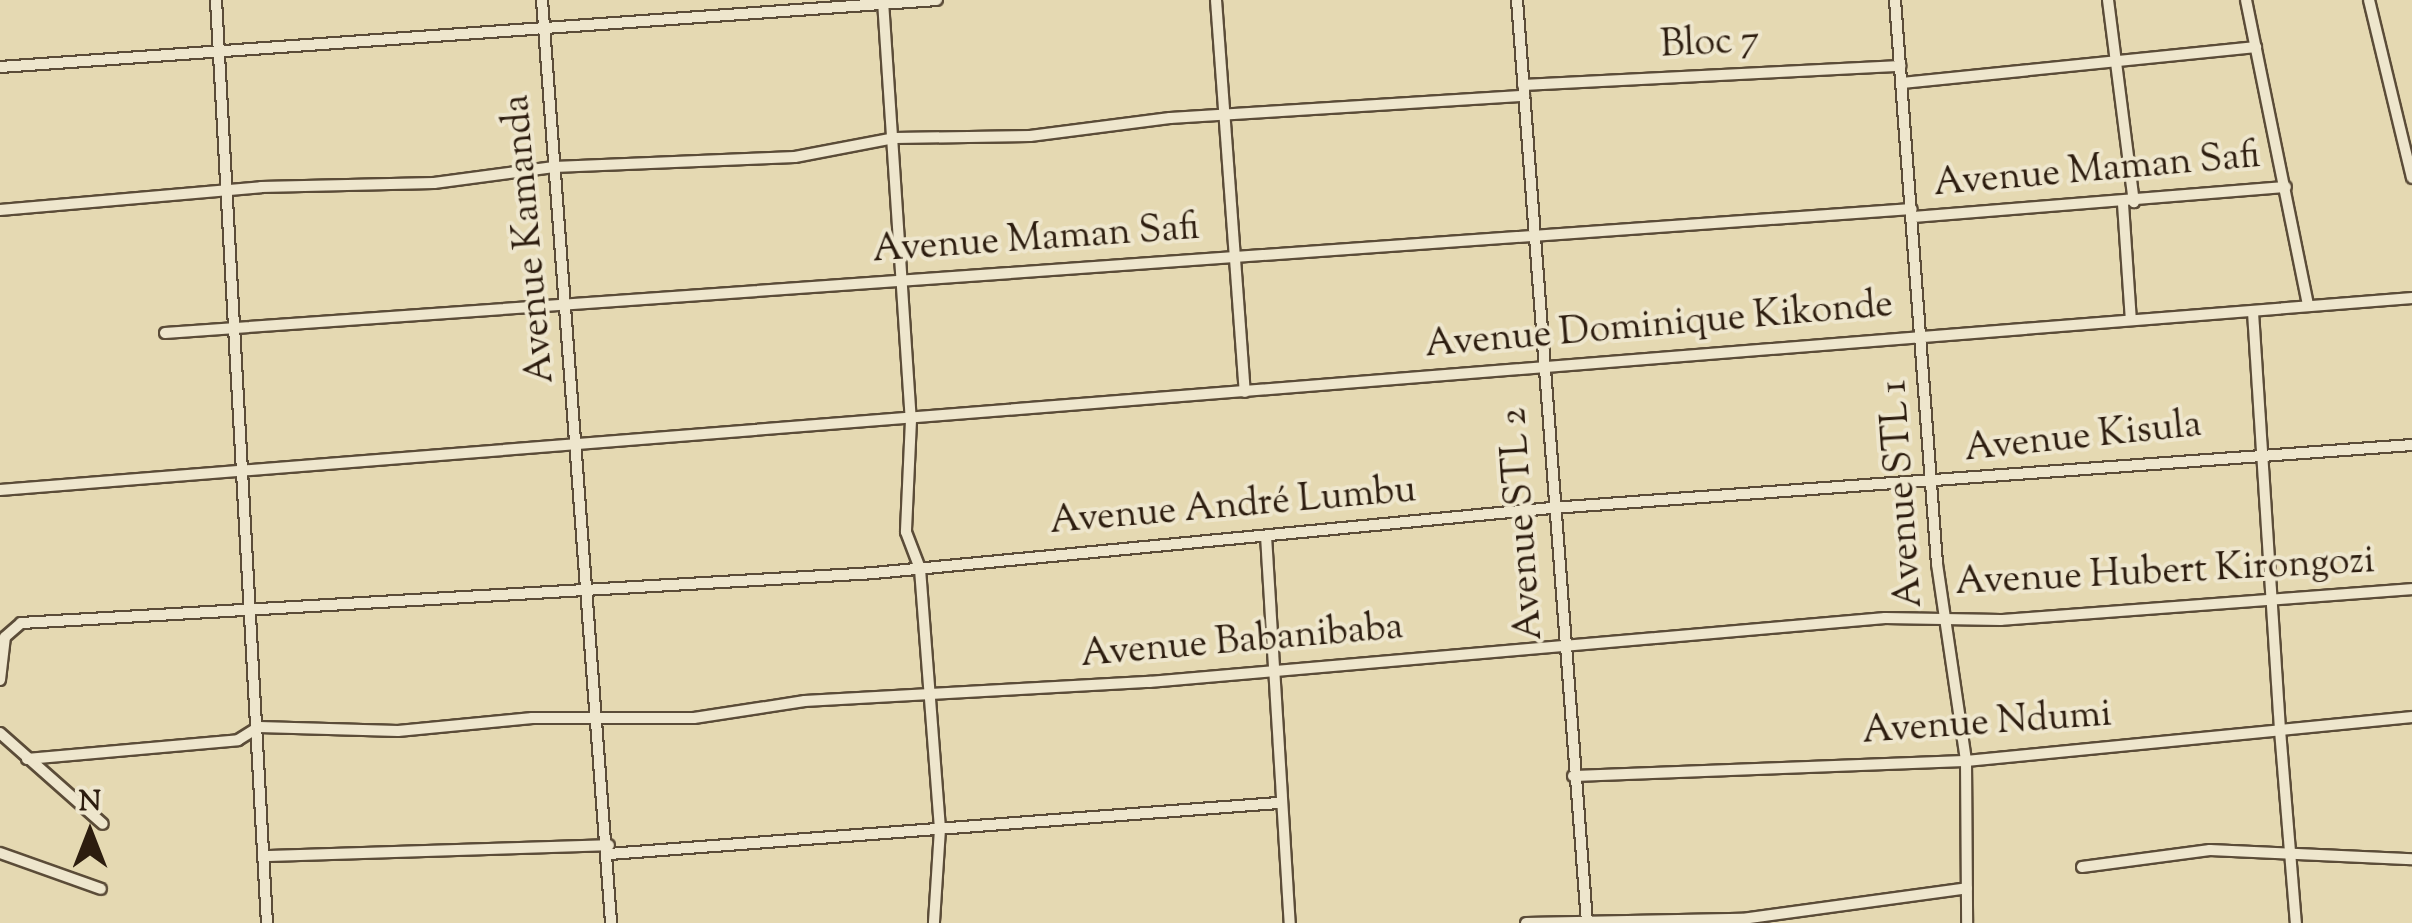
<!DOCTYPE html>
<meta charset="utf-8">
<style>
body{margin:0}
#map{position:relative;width:2412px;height:923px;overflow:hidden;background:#e5d9b2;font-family:"Sorts Mill Goudy",serif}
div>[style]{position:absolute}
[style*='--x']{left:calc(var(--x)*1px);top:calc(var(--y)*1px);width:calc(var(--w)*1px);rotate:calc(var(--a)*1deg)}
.roads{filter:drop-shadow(2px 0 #5b4c38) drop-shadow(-2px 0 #5b4c38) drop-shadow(0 2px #5b4c38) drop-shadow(0 -2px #5b4c38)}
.minor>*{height:10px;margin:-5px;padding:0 5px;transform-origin:5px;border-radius:5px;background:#eee6cd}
span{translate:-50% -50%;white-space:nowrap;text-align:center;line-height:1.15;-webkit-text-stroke:8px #eee6cd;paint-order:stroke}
.street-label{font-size:38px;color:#2d1d0f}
.north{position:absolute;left:40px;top:783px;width:100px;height:100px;-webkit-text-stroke:8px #eee6cd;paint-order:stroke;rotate:0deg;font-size:28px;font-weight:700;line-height:40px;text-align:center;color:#2d1d0f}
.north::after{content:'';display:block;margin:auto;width:35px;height:45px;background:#2d1d0f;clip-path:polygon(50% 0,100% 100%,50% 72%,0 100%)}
</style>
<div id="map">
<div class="roads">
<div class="minor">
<div style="--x:216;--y:0;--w:924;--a:86.84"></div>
<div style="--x:542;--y:0;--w:926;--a:85.72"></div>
<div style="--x:1216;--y:0;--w:393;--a:85.8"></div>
<div style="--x:1517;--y:0;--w:926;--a:85.66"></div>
<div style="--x:1895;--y:0;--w:566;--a:85.74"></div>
<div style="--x:1937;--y:564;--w:199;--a:81.6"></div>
<div style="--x:1966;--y:761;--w:162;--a:89.6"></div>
<div style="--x:2108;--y:0;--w:204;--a:82.7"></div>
<div style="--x:2246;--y:0;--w:311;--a:78.5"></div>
<div style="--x:2369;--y:0;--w:183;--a:76.4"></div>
<div style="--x:883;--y:1;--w:420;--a:86.2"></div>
<div style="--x:911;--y:420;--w:112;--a:92.6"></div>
<div style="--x:906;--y:532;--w:40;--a:69"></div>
<div style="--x:920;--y:569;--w:261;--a:85.6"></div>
<div style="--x:940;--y:829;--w:94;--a:93.7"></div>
<div style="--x:0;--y:67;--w:939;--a:-4.09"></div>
<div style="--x:1902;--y:83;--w:356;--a:-5.8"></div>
<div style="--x:1523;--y:85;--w:378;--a:-2.9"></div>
<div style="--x:2123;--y:204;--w:116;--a:86.1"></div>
<div style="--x:0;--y:210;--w:262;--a:-5"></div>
<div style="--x:261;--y:187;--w:173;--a:-1.3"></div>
<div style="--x:434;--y:183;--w:121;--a:-7.6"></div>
<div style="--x:554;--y:167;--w:241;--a:-2.4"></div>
<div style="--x:795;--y:157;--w:102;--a:-10.8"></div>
<div style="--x:895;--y:138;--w:135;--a:-0.8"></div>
<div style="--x:1030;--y:136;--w:141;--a:-7.3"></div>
<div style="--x:1170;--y:118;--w:355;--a:-3.6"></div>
<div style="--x:1912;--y:217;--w:375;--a:-4.6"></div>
<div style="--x:2253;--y:312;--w:419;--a:86.3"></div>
<div style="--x:2280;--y:730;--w:133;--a:-5.6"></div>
<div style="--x:165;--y:333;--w:1751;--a:-4.06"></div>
<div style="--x:0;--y:490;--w:2420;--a:-4.55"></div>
<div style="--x:1266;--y:536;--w:388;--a:86.5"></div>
<div style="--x:0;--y:680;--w:43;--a:-83.4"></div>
<div style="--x:5;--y:637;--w:21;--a:-41"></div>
<div style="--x:21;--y:623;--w:854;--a:-3.35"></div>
<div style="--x:874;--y:573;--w:681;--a:-5.48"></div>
<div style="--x:1552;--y:508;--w:862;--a:-4.19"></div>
<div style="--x:0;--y:733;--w:137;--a:41.5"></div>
<div style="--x:27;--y:759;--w:212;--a:-5.1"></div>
<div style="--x:238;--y:740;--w:25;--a:-32"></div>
<div style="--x:259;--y:727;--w:139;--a:1.6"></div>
<div style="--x:398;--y:731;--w:135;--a:-5.5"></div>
<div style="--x:532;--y:718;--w:162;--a:0"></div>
<div style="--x:694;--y:718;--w:112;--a:-8.7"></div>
<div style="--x:805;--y:701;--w:345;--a:-3.2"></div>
<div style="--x:1149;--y:682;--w:739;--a:-4.97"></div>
<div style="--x:1885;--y:618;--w:116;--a:1"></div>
<div style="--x:2001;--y:620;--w:412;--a:-4.3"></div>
<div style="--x:1573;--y:776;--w:393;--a:-2.2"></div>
<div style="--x:1966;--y:761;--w:316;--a:-5.6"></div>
<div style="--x:2280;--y:730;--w:194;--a:85.3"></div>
<div style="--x:0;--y:853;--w:107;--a:19.6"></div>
<div style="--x:609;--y:854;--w:671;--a:-4.36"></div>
<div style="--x:266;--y:856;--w:343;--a:-1.8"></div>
<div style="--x:2082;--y:867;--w:129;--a:-7.6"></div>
<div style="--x:2210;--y:850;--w:202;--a:2.6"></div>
<div style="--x:1526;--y:923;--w:216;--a:-1.1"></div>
<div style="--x:1742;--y:919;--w:227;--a:-7.8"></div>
</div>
</div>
<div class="street-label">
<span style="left:1710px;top:45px;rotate:-3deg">Bloc 7</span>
<span style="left:2097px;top:172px;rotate:-5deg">Avenue Maman Safi</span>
<span style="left:531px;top:239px;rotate:-95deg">Avenue Kamanda</span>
<span style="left:1036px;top:241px;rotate:-4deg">Avenue Maman Safi</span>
<span style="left:1659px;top:327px;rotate:-5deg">Avenue Dominique Kikonde</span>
<span style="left:2083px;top:439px;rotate:-6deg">Avenue Kisula</span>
<span style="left:1904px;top:494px;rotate:-94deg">Avenue STL 1</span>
<span style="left:1233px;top:508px;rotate:-5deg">Avenue André Lumbu</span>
<span style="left:1524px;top:524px;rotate:-94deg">Avenue STL 2</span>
<span style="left:2165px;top:574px;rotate:-3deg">Avenue Hubert Kirongozi</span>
<span style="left:1242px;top:643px;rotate:-5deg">Avenue Babanibaba</span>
<span style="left:1987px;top:725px;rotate:-4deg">Avenue Ndumi</span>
</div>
<div class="north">N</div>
</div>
